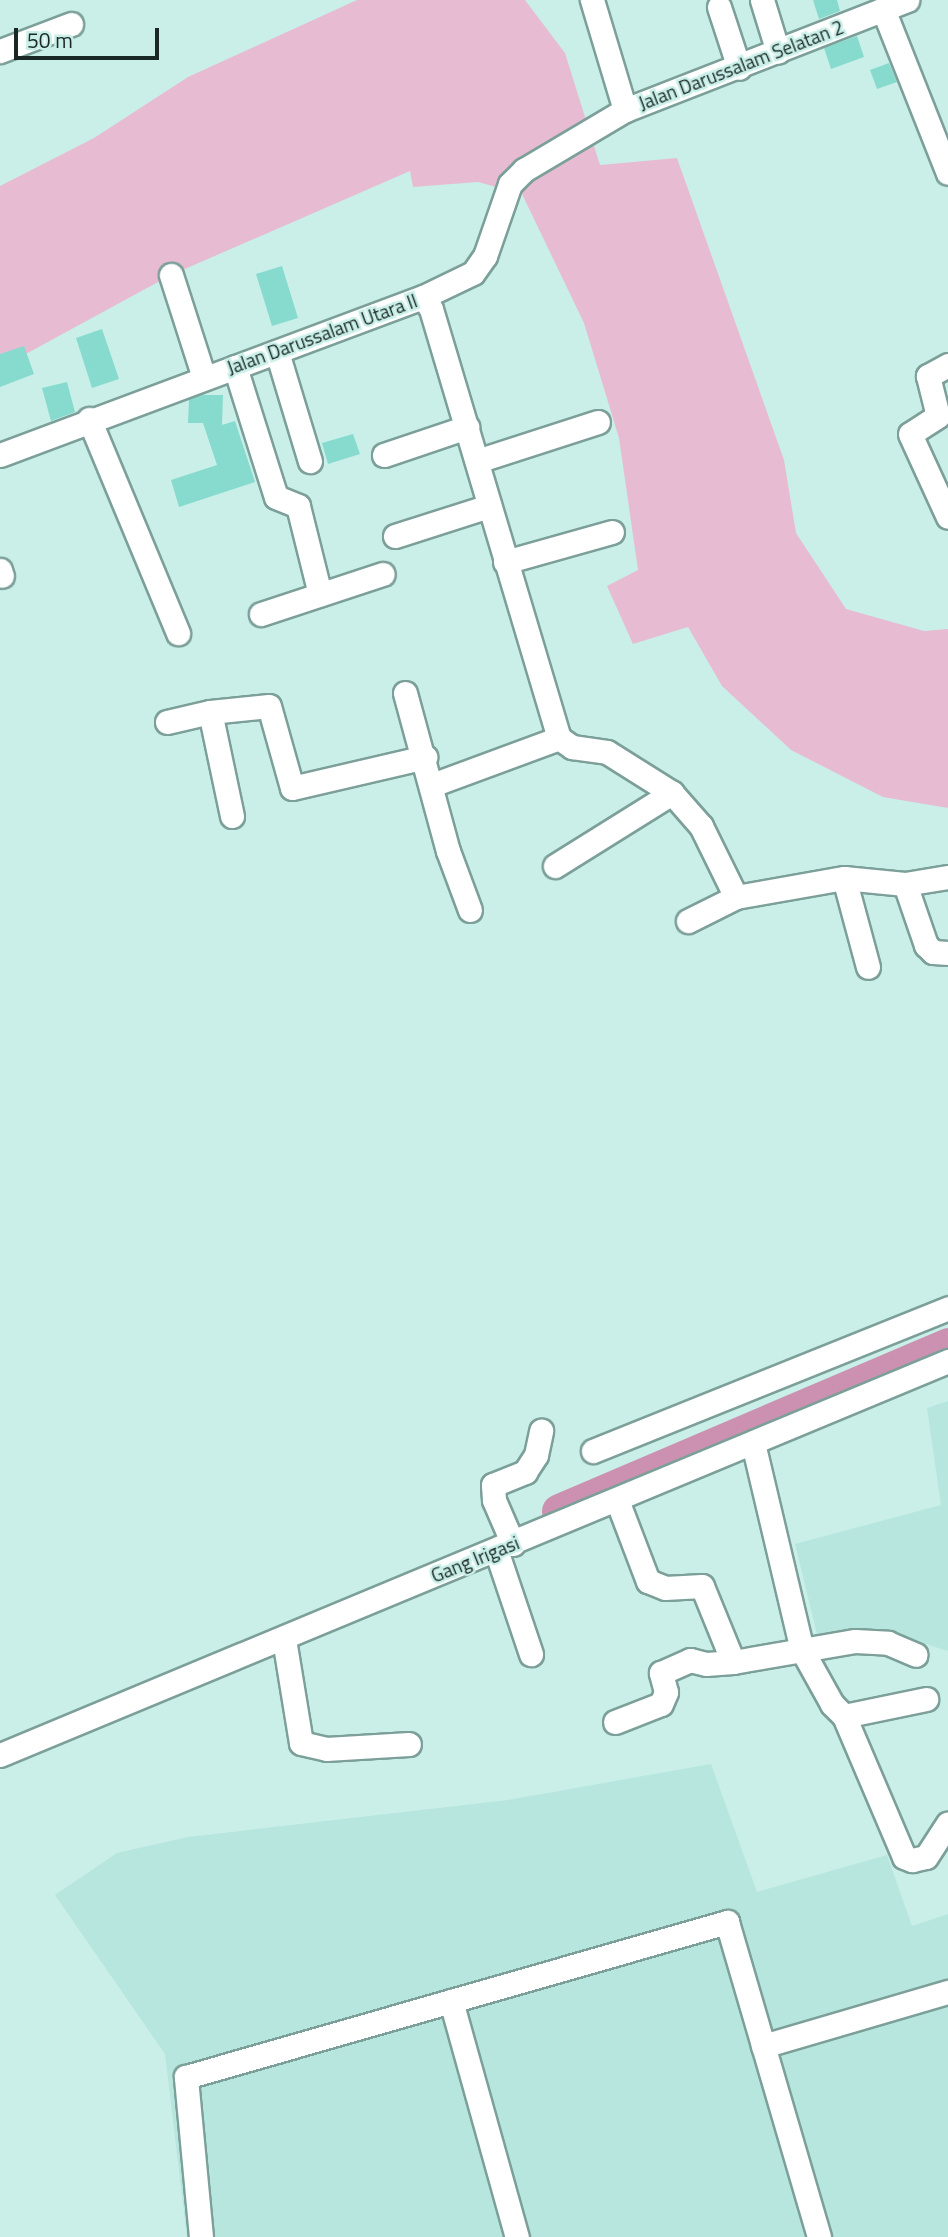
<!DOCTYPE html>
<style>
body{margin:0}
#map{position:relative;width:948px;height:2237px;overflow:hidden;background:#c9efe8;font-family:"Titillium Web",sans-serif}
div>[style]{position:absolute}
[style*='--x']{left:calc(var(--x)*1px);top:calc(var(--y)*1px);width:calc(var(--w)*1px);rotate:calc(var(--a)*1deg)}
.built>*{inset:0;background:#b6e6dd}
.green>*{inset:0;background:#e7bcd3}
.river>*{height:35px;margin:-17.5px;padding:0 17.5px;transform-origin:17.5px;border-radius:17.5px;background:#cc90b1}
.building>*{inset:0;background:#87dbce}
.roads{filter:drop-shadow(2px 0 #7c9f99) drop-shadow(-2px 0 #7c9f99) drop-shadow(0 2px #7c9f99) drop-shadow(0 -2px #7c9f99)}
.minor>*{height:23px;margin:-11.5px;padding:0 11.5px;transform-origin:11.5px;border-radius:11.5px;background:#fff}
span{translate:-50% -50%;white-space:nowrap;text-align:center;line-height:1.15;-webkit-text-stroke:5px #c9efe8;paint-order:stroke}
.street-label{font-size:19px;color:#192725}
.scale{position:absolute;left:14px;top:28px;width:145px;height:32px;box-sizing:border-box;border:4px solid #192725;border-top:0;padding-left:9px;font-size:21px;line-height:24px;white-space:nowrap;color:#192725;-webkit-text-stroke:5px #c9efe8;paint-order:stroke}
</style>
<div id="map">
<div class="built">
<div style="clip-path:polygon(948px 1401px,948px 1651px,891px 1633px,817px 1634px,795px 1544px,941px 1505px,927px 1408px)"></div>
<div style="clip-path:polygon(711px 1764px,757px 1892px,887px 1855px,912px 1926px,948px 1914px,948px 2237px,187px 2237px,165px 2054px,55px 1895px,117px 1853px,188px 1837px,508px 1800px)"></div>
</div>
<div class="green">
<div style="clip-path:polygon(357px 0,525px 0,565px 53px,600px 165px,677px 158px,784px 460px,796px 533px,846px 609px,924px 631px,948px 629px,948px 808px,883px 797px,791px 750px,722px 686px,688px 627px,633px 644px,607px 586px,638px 570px,619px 438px,584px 323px,522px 194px,478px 182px,413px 187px,410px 171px,171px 275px,0 368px,0 186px,94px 138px,188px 77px)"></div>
</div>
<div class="river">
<div style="--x:559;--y:1511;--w:423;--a:-23.1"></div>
</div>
<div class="building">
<div style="clip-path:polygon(813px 0,837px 0,840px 11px,819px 19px)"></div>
<div style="clip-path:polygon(857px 36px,864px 57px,831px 69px,824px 48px)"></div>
<div style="clip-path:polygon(889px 63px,897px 82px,877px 89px,870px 70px)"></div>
<div style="clip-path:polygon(282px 266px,298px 318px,272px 326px,256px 274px)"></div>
<div style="clip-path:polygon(102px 329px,119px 379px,92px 388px,76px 338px)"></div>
<div style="clip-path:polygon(24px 346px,34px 374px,0 387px,0 354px)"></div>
<div style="clip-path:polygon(67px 382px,75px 412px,51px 421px,42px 388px)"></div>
<div style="clip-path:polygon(202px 395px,223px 395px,222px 425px,235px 421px,255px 482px,179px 507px,171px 480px,217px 465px,203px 423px,188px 423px,189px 399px)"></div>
<div style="clip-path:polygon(353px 434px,360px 454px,328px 464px,322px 443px)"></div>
</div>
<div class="roads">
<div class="minor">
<div style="--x:592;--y:0;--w:115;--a:73.3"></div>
<div style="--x:762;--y:0;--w:54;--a:72.9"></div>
<div style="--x:719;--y:7;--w:64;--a:71.8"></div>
<div style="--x:883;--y:9;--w:176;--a:68.4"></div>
<div style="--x:0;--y:51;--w:76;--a:-20.8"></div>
<div style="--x:171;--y:275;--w:108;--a:72.2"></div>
<div style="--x:423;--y:297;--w:14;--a:56"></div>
<div style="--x:431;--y:309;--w:448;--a:73.4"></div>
<div style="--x:277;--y:352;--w:114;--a:73.2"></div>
<div style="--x:948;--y:365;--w:23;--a:151"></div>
<div style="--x:928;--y:376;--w:41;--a:76"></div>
<div style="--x:938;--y:416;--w:33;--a:147"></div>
<div style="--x:910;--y:434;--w:91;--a:65.4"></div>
<div style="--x:235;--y:367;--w:136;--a:72.5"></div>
<div style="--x:276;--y:497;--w:24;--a:22"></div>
<div style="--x:298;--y:506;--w:91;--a:76"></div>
<div style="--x:89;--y:419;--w:232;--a:67.4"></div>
<div style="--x:0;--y:455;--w:452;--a:-20.5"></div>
<div style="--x:423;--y:297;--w:55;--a:-25.6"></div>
<div style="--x:473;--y:273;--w:21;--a:-55"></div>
<div style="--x:485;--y:256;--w:76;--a:-70.9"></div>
<div style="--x:510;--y:184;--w:20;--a:-45"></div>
<div style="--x:524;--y:170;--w:117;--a:-30.7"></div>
<div style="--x:625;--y:110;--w:303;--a:-21.3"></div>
<div style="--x:384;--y:455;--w:88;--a:-18.6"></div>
<div style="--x:477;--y:461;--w:127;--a:-17.9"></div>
<div style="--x:395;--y:536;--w:99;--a:-17.7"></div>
<div style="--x:505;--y:562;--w:111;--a:-15.7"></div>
<div style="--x:0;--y:570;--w:6;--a:72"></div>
<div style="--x:261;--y:614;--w:128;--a:-18.2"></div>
<div style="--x:405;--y:693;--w:164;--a:74.8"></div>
<div style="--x:448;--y:851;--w:63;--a:69.6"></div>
<div style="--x:167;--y:722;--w:44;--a:-13.1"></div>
<div style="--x:559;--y:738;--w:16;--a:35"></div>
<div style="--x:572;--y:747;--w:35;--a:8"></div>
<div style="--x:607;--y:752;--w:77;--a:32.2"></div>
<div style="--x:672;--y:793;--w:44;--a:48.7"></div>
<div style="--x:701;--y:826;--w:79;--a:63.8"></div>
<div style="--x:736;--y:897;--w:110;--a:-10"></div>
<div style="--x:844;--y:878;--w:61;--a:5.6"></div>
<div style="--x:905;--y:884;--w:65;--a:71"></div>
<div style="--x:926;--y:945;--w:10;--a:45"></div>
<div style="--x:933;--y:952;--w:15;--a:4"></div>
<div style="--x:432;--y:785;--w:135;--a:-20.3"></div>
<div style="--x:232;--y:816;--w:106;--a:-101.9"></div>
<div style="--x:210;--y:712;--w:59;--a:-5.8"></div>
<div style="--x:269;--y:706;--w:85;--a:74.3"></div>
<div style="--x:292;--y:788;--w:137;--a:-13.1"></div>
<div style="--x:555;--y:866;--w:138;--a:-32"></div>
<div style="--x:844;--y:878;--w:92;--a:74.9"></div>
<div style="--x:905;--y:884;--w:44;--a:-9.2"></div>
<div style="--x:688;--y:921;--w:54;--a:-26.6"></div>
<div style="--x:753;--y:1443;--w:213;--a:76.7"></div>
<div style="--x:802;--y:1650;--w:62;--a:60.9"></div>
<div style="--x:832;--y:1704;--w:17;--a:45"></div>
<div style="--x:844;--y:1716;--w:153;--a:66.9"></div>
<div style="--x:904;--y:1857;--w:9;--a:21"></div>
<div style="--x:912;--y:1860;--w:14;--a:-12"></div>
<div style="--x:926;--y:1857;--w:40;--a:-57.1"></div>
<div style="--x:593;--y:1451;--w:383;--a:-21.9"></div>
<div style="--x:617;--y:1500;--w:87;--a:69.1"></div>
<div style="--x:648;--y:1581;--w:18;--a:22"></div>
<div style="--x:665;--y:1588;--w:37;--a:-3"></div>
<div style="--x:702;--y:1586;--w:82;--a:67.8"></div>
<div style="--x:513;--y:1544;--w:48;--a:-113.4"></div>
<div style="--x:494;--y:1500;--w:15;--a:-94"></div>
<div style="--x:493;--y:1485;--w:35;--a:-22"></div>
<div style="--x:525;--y:1472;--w:20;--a:-57"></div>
<div style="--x:536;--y:1455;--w:25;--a:-78"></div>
<div style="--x:496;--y:1550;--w:110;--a:71.4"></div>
<div style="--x:284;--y:1639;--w:105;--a:80.7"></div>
<div style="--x:301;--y:1743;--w:26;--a:13"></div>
<div style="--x:326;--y:1749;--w:83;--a:-3.4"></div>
<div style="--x:844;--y:1716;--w:84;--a:-11.7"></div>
<div style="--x:615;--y:1722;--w:49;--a:-21.4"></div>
<div style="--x:661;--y:1704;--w:13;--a:-67"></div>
<div style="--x:666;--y:1692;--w:20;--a:-105"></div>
<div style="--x:661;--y:1673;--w:32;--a:-24"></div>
<div style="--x:690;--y:1660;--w:16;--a:14"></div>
<div style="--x:706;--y:1664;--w:27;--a:-4"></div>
<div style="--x:733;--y:1662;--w:124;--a:-9.8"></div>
<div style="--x:855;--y:1641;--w:33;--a:3"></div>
<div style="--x:888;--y:1643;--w:30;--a:23"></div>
<div style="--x:0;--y:1755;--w:1027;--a:-22.57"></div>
<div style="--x:451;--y:2001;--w:245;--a:74.4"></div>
<div style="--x:763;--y:2046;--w:193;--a:-16.3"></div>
<div style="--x:201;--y:2237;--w:161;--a:-95.4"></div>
<div style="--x:186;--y:2077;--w:563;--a:-15.99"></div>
<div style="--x:727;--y:1922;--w:328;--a:73.7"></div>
</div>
</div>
<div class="street-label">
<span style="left:741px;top:65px;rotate:-21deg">Jalan Darussalam Selatan 2</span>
<span style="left:322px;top:334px;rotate:-20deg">Jalan Darussalam Utara II</span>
<span style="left:475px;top:1559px;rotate:-22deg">Gang Irigasi</span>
</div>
<div class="scale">50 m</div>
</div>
